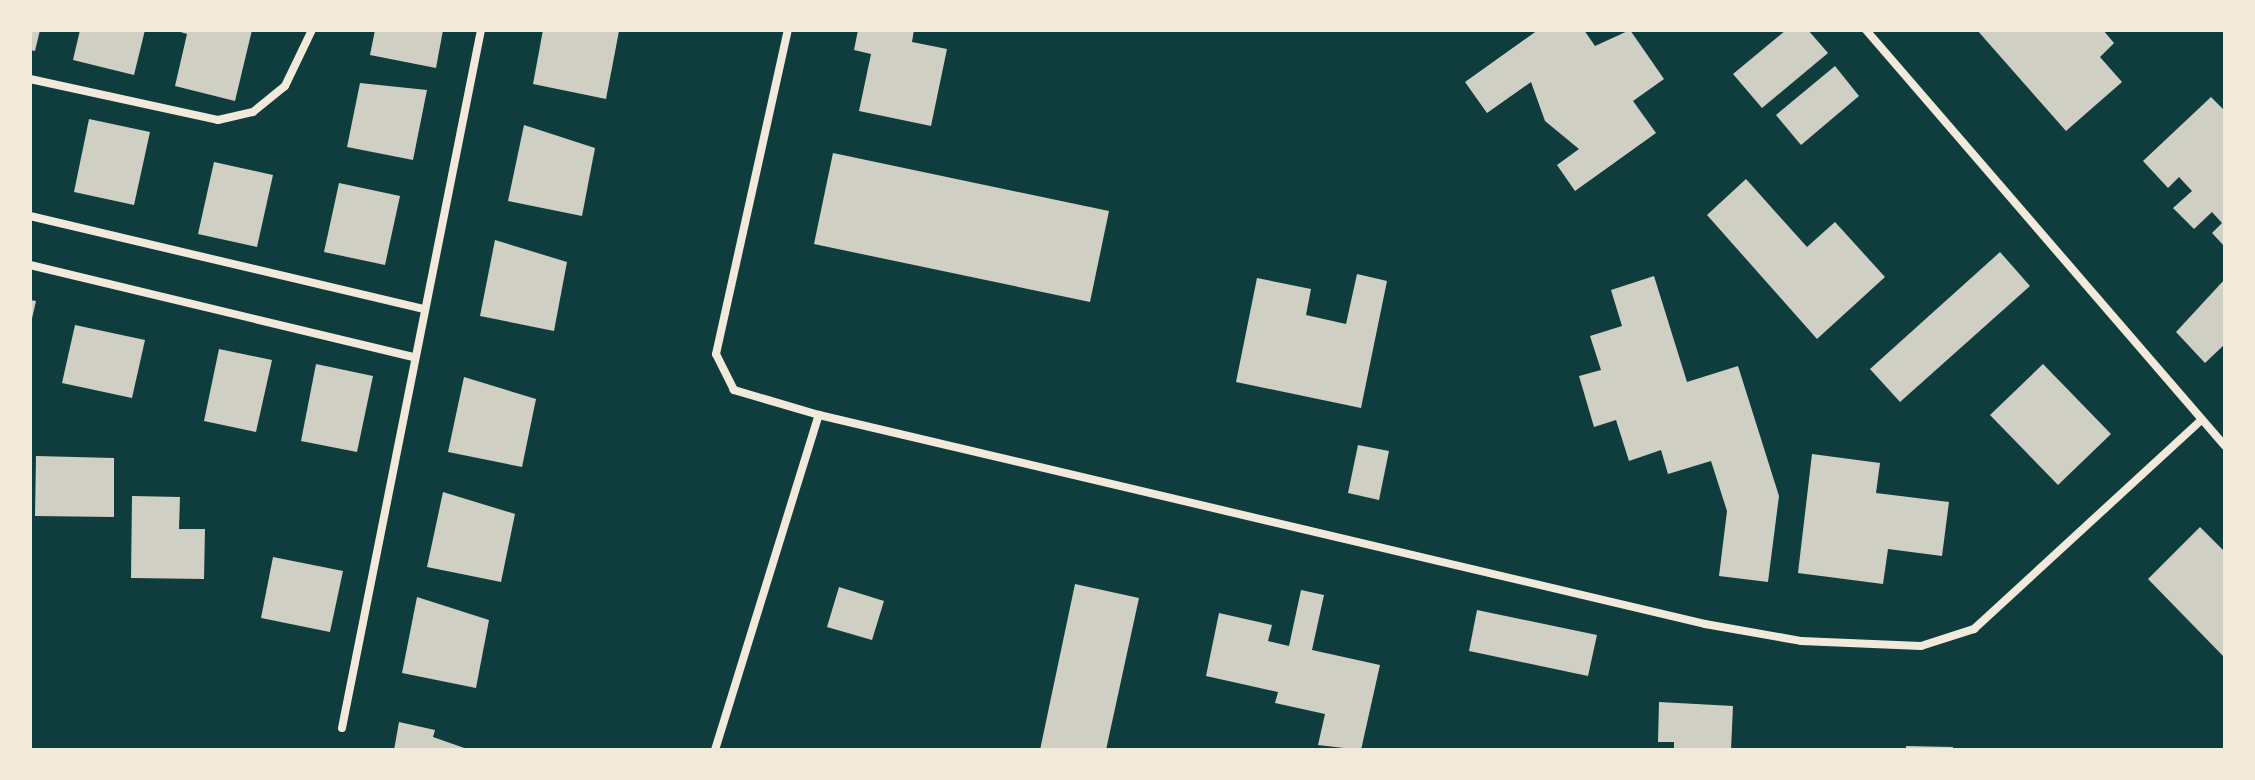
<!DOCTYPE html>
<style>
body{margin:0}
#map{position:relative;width:2255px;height:780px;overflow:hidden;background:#0f3d3e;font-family:"Work Sans",sans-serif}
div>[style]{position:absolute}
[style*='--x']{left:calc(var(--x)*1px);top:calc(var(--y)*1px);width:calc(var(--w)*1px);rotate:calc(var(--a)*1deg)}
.building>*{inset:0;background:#cfcfc3}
.minor>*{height:8px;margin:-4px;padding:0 4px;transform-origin:4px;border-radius:4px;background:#f1e9da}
span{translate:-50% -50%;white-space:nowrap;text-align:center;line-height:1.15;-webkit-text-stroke:6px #f1e9da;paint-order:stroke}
.frame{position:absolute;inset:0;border:32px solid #f1e9da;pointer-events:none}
</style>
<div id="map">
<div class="building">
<div style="clip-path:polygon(30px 30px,40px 30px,35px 51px,30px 50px)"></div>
<div style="clip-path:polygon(80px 30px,145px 30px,134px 75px,73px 60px)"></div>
<div style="clip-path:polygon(174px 30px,252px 30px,235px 101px,175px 86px,187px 34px)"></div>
<div style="clip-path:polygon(375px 30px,443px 30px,436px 68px,370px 55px)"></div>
<div style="clip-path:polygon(543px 30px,619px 31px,606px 99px,533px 84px)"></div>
<div style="clip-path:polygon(858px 30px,914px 30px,912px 42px,947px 49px,931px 126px,859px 111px,871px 54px,854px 50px)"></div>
<div style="clip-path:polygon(1538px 30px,1584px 30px,1595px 46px,1630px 30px,1664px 79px,1633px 101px,1656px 133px,1575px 191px,1557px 165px,1579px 149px,1545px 121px,1531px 82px,1487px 113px,1465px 82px)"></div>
<div style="clip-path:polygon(1786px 30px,1808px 30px,1828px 53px,1762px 108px,1733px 74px)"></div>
<div style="clip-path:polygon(1977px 30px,2103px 30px,2114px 43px,2100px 57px,2122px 82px,2066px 131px)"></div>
<div style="clip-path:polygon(1835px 66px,1859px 96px,1801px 145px,1776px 115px)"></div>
<div style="clip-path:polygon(360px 83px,427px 90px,413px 160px,347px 147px)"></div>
<div style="clip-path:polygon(2211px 97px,2225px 111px,2225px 247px,2212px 233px,2222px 223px,2212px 212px,2194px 229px,2173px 208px,2192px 191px,2179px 177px,2168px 188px,2143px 161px)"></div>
<div style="clip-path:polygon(89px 119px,150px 132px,134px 205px,74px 192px)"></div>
<div style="clip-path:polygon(524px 125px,595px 148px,582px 216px,508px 201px)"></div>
<div style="clip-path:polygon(833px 153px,1109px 211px,1090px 302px,814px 244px)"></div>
<div style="clip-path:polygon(214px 162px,273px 175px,257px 247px,198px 234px)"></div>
<div style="clip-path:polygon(1746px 179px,1807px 247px,1835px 222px,1885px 277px,1817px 339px,1707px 215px)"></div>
<div style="clip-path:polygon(339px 183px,400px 196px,385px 265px,324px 252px)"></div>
<div style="clip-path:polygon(495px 240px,567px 262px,554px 331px,480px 316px)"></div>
<div style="clip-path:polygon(2000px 252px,2030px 286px,1900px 402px,1870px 369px)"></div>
<div style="clip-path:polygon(1357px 274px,1387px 281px,1361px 408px,1236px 382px,1257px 278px,1311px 289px,1306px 315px,1346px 324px)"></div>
<div style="clip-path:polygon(1654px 276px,1687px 382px,1738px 366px,1779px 496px,1768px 582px,1719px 576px,1727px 511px,1711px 461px,1668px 474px,1661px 450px,1629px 461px,1616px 420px,1594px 427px,1579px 376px,1601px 370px,1590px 336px,1622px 326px,1611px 290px)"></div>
<div style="clip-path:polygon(2225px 279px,2225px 344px,2205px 363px,2176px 332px)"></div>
<div style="clip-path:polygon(30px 300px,36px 301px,31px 323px,30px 323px)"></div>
<div style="clip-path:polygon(75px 325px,145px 340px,132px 398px,62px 383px)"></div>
<div style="clip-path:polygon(219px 349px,272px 360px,256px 432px,204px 421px)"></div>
<div style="clip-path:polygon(316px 364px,373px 376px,357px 452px,301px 441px)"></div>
<div style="clip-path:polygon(2043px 364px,2111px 434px,2058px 485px,1990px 415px)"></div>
<div style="clip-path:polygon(464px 377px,536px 399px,522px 467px,448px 452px)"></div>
<div style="clip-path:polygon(1358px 445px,1389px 451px,1379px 500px,1348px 493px)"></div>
<div style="clip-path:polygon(1812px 454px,1880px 463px,1876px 493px,1949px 502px,1942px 556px,1888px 549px,1883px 584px,1798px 573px)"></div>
<div style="clip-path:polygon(36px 456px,114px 458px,114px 517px,35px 516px)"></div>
<div style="clip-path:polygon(443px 492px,515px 514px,501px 582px,427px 567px)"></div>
<div style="clip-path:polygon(132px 496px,180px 497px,179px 529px,205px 529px,204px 579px,131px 578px)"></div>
<div style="clip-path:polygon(2200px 527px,2225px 552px,2225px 658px,2148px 579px)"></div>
<div style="clip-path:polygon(273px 557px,343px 571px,330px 632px,261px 618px)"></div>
<div style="clip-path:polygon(1075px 584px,1139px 598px,1106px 750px,1040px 750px)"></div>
<div style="clip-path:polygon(839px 587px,884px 601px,872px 640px,827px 627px)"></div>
<div style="clip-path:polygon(1301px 590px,1324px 595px,1312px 650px,1380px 665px,1361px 750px,1318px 745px,1325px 714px,1275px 703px,1278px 692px,1206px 676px,1219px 613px,1272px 625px,1268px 641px,1289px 646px)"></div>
<div style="clip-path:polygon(417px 597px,489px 620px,476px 688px,402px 673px)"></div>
<div style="clip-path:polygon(1477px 610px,1597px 635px,1588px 676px,1469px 651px)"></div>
<div style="clip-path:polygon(1659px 702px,1733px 706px,1731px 750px,1674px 750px,1674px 742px,1658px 742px)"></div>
<div style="clip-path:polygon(399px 722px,435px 730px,433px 737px,470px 750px,394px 750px)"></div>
<div style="clip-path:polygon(1906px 746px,1953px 747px,1953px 750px,1906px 750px)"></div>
</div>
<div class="minor">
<div style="--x:1866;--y:30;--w:549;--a:49.21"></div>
<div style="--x:30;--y:79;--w:192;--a:12.3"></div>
<div style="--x:218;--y:120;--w:36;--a:-13"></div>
<div style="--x:253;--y:112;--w:41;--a:-39.1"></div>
<div style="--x:285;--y:86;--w:62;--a:-64.3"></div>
<div style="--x:30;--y:216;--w:403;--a:13.3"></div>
<div style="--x:30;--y:265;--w:393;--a:13.5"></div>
<div style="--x:819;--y:415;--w:910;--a:13.27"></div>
<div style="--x:1705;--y:624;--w:97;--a:10"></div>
<div style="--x:1801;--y:641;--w:120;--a:2.4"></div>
<div style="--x:1921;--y:646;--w:56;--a:-17.8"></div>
<div style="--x:1974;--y:629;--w:309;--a:-42.6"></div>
<div style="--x:342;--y:728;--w:712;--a:-78.74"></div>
<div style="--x:715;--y:750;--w:351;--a:-72.8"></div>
<div style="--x:819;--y:415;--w:89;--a:-163.6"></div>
<div style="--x:734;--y:390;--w:40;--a:-116.6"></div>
<div style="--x:716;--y:354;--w:332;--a:-77.5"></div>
</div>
<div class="frame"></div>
</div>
